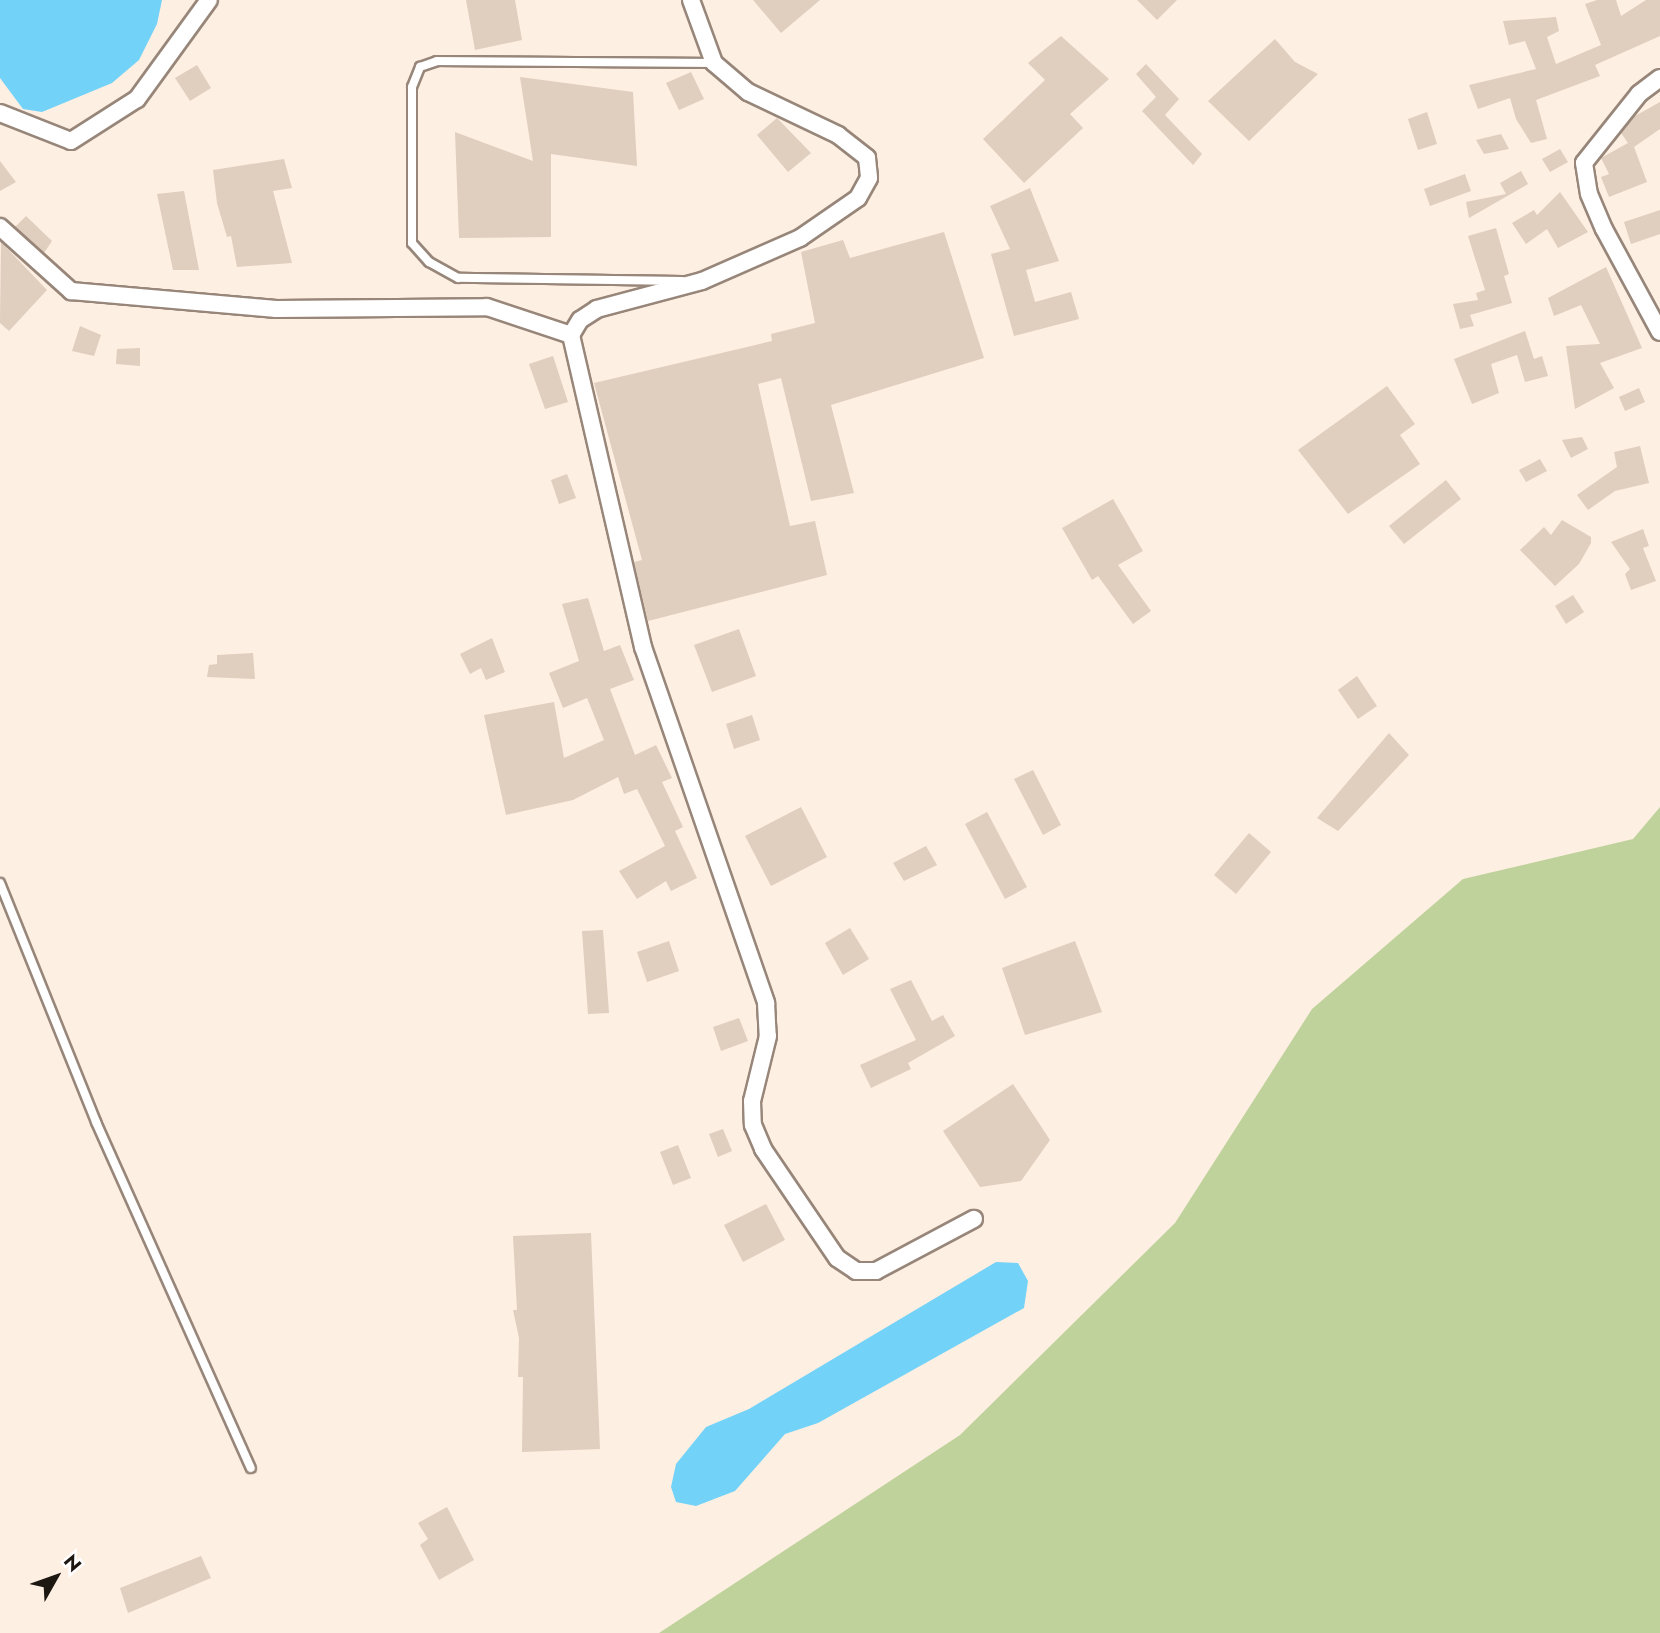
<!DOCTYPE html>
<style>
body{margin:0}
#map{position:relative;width:1660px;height:1633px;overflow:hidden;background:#feefe3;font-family:Jost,sans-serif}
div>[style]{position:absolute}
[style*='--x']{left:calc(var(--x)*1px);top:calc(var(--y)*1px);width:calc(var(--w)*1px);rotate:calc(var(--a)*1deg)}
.green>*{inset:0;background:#c0d29c}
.water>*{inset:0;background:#72d2f7}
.building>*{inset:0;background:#e0cebf}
.roads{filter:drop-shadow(2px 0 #978679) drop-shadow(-2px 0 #978679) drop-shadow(0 2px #978679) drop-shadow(0 -2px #978679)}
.service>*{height:8px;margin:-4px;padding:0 4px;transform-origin:4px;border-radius:4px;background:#fff}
.minor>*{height:16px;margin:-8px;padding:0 8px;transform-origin:8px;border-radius:8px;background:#fff}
span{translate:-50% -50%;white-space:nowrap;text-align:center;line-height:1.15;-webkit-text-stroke:5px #fff;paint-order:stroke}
.north{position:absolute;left:21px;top:1542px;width:70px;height:70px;-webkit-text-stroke:5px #fff;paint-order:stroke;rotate:50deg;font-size:19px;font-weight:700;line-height:28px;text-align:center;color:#1d1712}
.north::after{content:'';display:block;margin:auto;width:24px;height:32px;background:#1d1712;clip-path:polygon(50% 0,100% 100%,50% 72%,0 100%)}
</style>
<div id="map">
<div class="green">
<div style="clip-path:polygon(1660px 807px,1660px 1633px,659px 1633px,960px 1435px,1175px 1223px,1312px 1009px,1463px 879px,1633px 839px)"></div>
</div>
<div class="water">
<div style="clip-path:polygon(0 0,162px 0,157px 24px,139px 60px,112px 83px,42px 112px,23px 109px,0 78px)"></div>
<div style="clip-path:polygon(996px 1262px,1018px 1263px,1028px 1281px,1024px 1308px,818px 1423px,785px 1434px,735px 1491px,696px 1506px,676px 1502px,671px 1487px,676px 1464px,706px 1427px,749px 1409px)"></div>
</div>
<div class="building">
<div style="clip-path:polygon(466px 0,515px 0,522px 40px,475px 50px)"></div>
<div style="clip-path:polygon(753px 0,820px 0,781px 33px)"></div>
<div style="clip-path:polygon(1137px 0,1177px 0,1157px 20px)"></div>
<div style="clip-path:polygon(1597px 0,1616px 0,1621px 16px,1646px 0,1660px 0,1660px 36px,1595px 65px,1600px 76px,1536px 100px,1547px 139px,1531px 143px,1516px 119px,1510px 98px,1478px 109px,1469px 85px,1536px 69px,1525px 41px,1509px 45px,1503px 21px,1556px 17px,1559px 31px,1547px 37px,1556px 64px,1601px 45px,1585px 4px)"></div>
<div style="clip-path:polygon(1061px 36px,1109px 79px,1070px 114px,1083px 128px,1024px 183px,983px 139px,1045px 80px,1028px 63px)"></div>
<div style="clip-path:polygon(1275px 39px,1295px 62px,1318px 74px,1249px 141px,1208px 101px)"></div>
<div style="clip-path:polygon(1146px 64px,1179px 99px,1165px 115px,1202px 154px,1193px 165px,1142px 111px,1156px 97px,1136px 74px)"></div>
<div style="clip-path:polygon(197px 65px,211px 88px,190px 101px,175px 78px)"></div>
<div style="clip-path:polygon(691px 72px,704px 99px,679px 110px,666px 83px)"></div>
<div style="clip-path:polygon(520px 77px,633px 92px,637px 166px,551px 154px,551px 237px,459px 238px,455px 132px,533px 161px)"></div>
<div style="clip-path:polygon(1660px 102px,1660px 129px,1634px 147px,1647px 182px,1609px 197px,1601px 177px,1609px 174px,1601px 158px,1628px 143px,1621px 133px,1635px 116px)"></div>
<div style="clip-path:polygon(1427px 112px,1437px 144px,1418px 150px,1408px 119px)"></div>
<div style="clip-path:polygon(777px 118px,811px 153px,788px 172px,757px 135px)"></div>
<div style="clip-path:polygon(1501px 134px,1509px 149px,1484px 154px,1476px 140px)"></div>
<div style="clip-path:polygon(1560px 149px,1568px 162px,1550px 172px,1542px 159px)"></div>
<div style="clip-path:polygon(284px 159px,292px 188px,273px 191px,292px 263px,237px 267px,231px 236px,227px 237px,217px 203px,213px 170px)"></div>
<div style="clip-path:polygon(0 161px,16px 182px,0 191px)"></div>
<div style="clip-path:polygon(1521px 171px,1528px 184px,1469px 218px,1466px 202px,1506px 194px,1500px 183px)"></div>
<div style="clip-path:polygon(1465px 174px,1471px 191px,1430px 206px,1424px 189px)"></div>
<div style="clip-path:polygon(1030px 188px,1059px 261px,1026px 270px,1035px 302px,1071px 292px,1079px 319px,1014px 336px,991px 254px,1010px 249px,990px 206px)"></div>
<div style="clip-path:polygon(184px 191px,199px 270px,173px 270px,157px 194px)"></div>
<div style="clip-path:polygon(1560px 192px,1588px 232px,1558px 248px,1547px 229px,1526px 244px,1512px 223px,1534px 210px,1537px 215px)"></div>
<div style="clip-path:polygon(1660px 210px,1660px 234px,1631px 244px,1624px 222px)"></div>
<div style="clip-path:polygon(26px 216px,52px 241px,44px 253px,15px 227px)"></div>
<div style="clip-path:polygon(1496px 228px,1509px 274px,1504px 276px,1512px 303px,1470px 315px,1474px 326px,1460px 329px,1453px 304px,1478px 300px,1476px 293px,1485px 290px,1468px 236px)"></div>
<div style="clip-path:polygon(944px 232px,984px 358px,831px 405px,854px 493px,811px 501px,781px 378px,758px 384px,790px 526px,815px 521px,827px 575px,648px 621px,634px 562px,642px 560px,594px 383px,772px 341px,771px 334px,815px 323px,801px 252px,843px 240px,850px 258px)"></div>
<div style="clip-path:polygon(1px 242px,47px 290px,9px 331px,0 323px)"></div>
<div style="clip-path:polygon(1606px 267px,1642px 348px,1600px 363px,1614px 388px,1575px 409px,1566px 346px,1600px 344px,1581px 305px,1554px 316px,1548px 298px)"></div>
<div style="clip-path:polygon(80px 326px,101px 335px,94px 356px,72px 351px)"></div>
<div style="clip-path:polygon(1525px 331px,1534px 359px,1542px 356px,1548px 376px,1525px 382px,1517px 355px,1491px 364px,1499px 393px,1472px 404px,1454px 359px)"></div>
<div style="clip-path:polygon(140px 348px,140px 366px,116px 364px,117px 349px)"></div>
<div style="clip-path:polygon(553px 356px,568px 402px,545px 409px,529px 364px)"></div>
<div style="clip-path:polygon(1387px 386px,1415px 424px,1400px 435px,1420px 464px,1348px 514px,1298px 450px)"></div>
<div style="clip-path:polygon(1639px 388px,1645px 402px,1625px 411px,1619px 397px)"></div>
<div style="clip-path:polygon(1582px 437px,1588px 449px,1571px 458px,1562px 440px)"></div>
<div style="clip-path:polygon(1640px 446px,1649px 483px,1615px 491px,1588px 510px,1577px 495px,1617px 467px,1614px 452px)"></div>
<div style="clip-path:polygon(1540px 459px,1547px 471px,1526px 482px,1519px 470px)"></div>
<div style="clip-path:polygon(567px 474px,576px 498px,559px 504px,551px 480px)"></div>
<div style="clip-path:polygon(1446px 480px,1461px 499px,1404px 544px,1389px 526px)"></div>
<div style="clip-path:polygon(1113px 499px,1143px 551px,1118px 565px,1151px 611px,1133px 624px,1098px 576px,1092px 580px,1062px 528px)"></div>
<div style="clip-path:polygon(1562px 520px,1591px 537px,1591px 543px,1579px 564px,1555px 586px,1520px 550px,1544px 527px,1551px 535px)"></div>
<div style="clip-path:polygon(1643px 529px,1649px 546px,1643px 548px,1656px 581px,1631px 590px,1625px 574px,1630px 569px,1611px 542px)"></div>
<div style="clip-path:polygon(1573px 595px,1584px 612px,1566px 624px,1555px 606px)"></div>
<div style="clip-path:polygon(588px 598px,604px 651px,620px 645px,634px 680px,610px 689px,635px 755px,656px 745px,672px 778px,662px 782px,683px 827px,675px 831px,697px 878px,671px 891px,666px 881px,637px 899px,619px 871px,665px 846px,637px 789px,624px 794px,618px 777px,573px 800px,506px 815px,484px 715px,554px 702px,564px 758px,604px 740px,587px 698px,563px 708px,549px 673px,579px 661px,562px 604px)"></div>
<div style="clip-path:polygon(739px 629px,756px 676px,712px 692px,694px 645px)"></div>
<div style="clip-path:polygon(492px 638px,505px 672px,486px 680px,481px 668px,470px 674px,460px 654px)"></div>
<div style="clip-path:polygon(253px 653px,255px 679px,207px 677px,209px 665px,217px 664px,217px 655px)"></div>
<div style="clip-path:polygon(1357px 676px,1377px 706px,1358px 719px,1338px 690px)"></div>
<div style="clip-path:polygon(752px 715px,760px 740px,734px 749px,726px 724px)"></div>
<div style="clip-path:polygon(1389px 733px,1409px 755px,1338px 831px,1317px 818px)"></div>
<div style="clip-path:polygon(1033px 770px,1061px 825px,1043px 835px,1014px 779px)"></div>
<div style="clip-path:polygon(801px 807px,827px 857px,771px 886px,745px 836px)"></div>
<div style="clip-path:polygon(987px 812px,1027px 887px,1005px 899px,965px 824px)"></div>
<div style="clip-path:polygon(1249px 833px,1271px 852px,1236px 894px,1214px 875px)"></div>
<div style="clip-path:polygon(926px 846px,937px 865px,904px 881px,893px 863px)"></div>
<div style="clip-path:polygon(850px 928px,869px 959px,843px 975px,825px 943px)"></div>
<div style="clip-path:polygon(603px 930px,609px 1013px,588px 1014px,582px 931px)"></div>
<div style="clip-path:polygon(669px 941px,679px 971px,647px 982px,637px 952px)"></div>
<div style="clip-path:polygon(1075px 941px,1102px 1012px,1025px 1035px,1002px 968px)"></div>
<div style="clip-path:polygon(911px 980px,932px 1021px,943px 1015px,955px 1036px,908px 1063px,911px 1069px,871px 1088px,860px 1065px,916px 1040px,890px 989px)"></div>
<div style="clip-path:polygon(739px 1018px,748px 1041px,721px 1051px,713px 1027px)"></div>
<div style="clip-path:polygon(1013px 1084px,1050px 1140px,1021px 1181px,980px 1187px,943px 1131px)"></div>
<div style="clip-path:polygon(723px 1129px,732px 1151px,718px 1157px,709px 1134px)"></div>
<div style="clip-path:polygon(678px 1145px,691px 1178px,673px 1185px,660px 1152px)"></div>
<div style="clip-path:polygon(766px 1204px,785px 1240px,743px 1262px,724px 1225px)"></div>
<div style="clip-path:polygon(591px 1233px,600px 1449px,522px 1452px,523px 1377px,518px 1377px,519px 1338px,513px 1310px,517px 1310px,513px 1236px)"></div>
<div style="clip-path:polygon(447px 1507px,474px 1560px,439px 1580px,420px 1545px,428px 1539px,418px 1523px)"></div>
<div style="clip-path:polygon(201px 1556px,211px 1578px,128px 1613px,120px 1588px)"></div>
</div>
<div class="roads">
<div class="service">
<div style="--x:682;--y:281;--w:224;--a:-179.2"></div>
<div style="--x:458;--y:278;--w:33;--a:-151"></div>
<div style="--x:429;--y:262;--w:25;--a:-132"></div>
<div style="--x:412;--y:243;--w:156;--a:-90"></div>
<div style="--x:412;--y:87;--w:22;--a:-68"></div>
<div style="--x:420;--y:67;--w:18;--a:-19"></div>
<div style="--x:437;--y:61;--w:277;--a:0.4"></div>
<div style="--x:0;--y:883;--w:258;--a:68.1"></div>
<div style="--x:96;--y:1122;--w:379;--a:65.9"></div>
</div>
<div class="minor">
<div style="--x:691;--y:0;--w:67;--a:69.9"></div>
<div style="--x:714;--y:63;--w:45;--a:40.5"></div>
<div style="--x:748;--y:92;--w:100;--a:25.5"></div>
<div style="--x:838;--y:135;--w:37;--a:38"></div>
<div style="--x:867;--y:158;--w:20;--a:84"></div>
<div style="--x:869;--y:178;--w:23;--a:119"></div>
<div style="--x:858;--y:198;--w:70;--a:145.4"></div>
<div style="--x:800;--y:238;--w:107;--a:156.3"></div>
<div style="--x:702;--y:281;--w:109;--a:165.1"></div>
<div style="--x:597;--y:309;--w:20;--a:147"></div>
<div style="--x:580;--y:320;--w:17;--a:121"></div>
<div style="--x:571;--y:335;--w:320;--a:77"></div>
<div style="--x:643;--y:647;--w:377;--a:70.9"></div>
<div style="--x:766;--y:1003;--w:33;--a:87"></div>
<div style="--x:768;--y:1036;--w:67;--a:103.8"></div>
<div style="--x:752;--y:1101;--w:24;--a:88"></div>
<div style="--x:753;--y:1125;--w:26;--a:67"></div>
<div style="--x:763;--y:1149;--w:132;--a:55.8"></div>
<div style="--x:837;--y:1258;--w:23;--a:34"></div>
<div style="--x:856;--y:1271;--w:20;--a:0"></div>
<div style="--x:876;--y:1271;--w:111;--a:-28"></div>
<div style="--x:1660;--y:78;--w:26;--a:143"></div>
<div style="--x:1639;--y:94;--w:88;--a:128.6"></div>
<div style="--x:1584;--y:163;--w:31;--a:81"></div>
<div style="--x:1589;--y:194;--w:38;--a:67"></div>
<div style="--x:1604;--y:229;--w:117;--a:61.5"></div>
<div style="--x:0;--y:113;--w:76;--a:21.5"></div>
<div style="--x:71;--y:141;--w:78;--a:-32.5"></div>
<div style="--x:137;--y:99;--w:122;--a:-54"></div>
<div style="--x:0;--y:227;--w:96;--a:42"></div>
<div style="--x:71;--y:291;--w:206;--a:5"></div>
<div style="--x:276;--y:309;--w:211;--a:-0.5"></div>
<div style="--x:487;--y:307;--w:89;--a:18.4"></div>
</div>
</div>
<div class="north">N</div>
</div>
